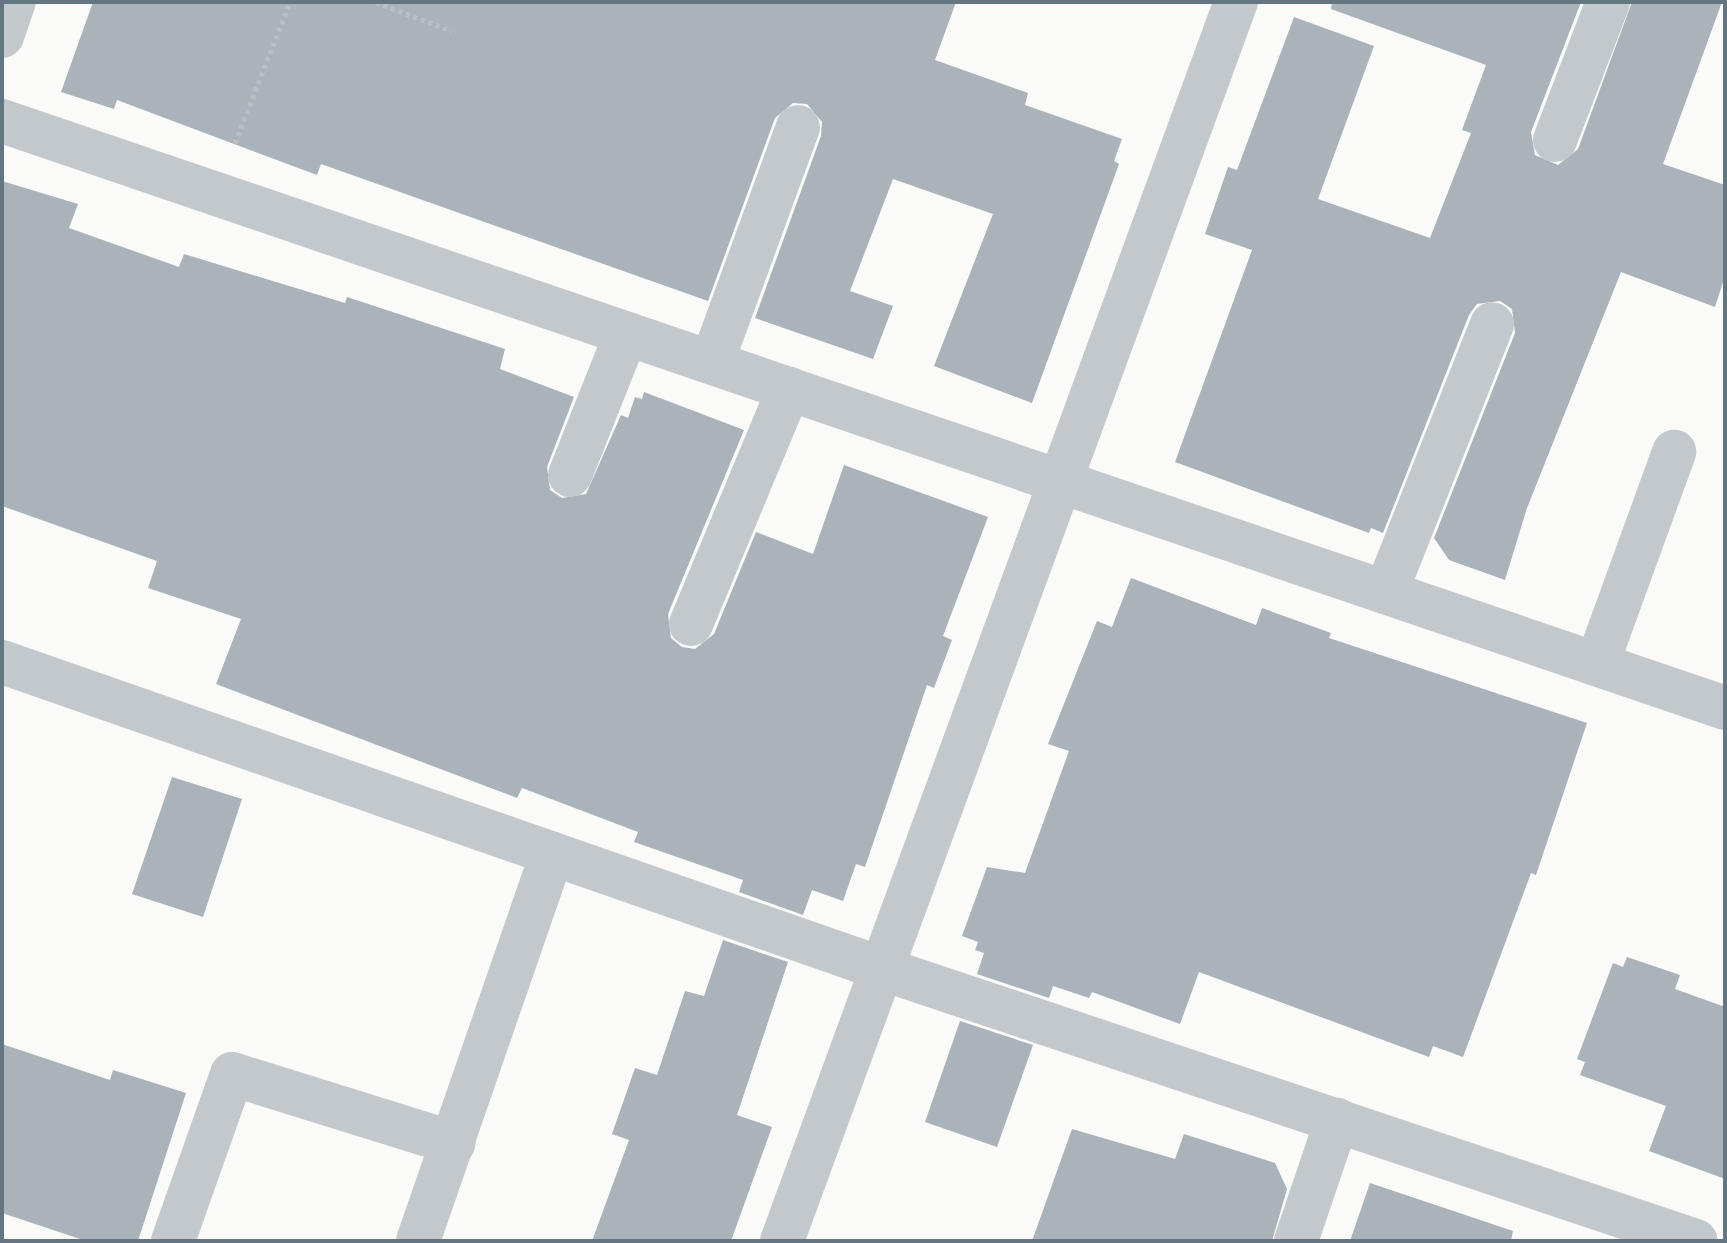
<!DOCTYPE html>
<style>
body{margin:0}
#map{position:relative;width:1727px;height:1243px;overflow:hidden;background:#fafaf8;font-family:"Roboto Condensed",sans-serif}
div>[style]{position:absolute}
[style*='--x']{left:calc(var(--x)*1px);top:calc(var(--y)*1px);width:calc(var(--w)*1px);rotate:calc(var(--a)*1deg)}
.building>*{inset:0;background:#aab3b9}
.path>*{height:5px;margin-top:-2.5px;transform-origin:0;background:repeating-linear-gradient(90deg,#bbbfc2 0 4px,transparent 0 8px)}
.minor>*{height:44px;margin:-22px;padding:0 22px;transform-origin:22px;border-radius:22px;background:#c3c8cc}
span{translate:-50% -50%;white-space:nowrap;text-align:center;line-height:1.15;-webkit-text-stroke:8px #fff;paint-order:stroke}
.frame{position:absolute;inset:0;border:4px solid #657683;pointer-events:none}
</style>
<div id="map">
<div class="building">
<div style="clip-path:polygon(93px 2px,956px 2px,935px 60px,1028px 93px,1025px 105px,1122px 139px,1114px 161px,1119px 164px,1032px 403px,934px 366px,993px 214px,893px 179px,850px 291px,893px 306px,873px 359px,755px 318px,821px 136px,822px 122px,807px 104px,793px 103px,775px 118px,708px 301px,321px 164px,317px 175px,117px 100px,114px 109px,61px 92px)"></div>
<div style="clip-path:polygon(1332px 2px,1581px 2px,1531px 132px,1535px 155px,1558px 165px,1578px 149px,1632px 2px,1722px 2px,1663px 164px,1725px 185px,1725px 276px,1715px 307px,1621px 272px,1527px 508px,1505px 580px,1449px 560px,1434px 538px,1515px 333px,1512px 309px,1500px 301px,1477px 304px,1469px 315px,1383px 533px,1371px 528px,1369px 533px,1175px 462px,1252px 250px,1205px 234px,1228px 167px,1237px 170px,1294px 17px,1374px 46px,1318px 199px,1430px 238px,1471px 133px,1462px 130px,1486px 65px,1331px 9px)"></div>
<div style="clip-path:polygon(2px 181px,78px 204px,69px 228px,179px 267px,184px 254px,345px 303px,347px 297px,505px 349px,500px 369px,574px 397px,547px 467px,550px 490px,562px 498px,586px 494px,621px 415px,628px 418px,635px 397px,642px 399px,644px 392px,744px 430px,668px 614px,671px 638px,682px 647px,695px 649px,714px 634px,756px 532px,813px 554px,844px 465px,988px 517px,943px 636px,952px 640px,934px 688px,927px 685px,865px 867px,856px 864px,843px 901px,812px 890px,803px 915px,739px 892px,743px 880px,634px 842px,638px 832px,522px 788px,517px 798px,216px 684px,241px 619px,148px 588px,157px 561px,2px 506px)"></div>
<div style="clip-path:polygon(1131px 578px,1256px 625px,1262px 608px,1331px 633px,1329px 638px,1587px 723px,1536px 875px,1531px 873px,1463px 1057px,1433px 1046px,1429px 1057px,1199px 972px,1180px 1024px,1092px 992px,1089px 998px,1053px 986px,1049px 998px,977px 974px,984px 953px,975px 950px,978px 942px,962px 936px,987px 867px,1025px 873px,1069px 751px,1048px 744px,1097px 621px,1112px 627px)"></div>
<div style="clip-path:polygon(172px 777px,242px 799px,203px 917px,132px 894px)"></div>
<div style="clip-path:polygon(723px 940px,788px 962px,737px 1115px,772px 1127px,731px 1241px,592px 1241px,629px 1140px,612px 1134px,635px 1068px,657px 1075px,685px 991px,704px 996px)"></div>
<div style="clip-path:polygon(1627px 957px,1680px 975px,1675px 989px,1725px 1007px,1725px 1179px,1649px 1151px,1666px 1106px,1580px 1075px,1585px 1062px,1577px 1059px,1613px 963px,1623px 967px)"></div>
<div style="clip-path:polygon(960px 1021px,1033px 1045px,997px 1147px,925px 1122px)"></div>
<div style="clip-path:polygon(2px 1044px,110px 1080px,113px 1070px,186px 1093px,138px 1241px,86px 1241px,2px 1213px)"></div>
<div style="clip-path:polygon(1072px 1129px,1175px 1159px,1184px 1134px,1275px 1163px,1287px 1189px,1272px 1241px,1032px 1241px)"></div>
<div style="clip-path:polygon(1370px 1183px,1513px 1231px,1511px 1241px,1350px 1241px)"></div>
</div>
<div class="path">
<div style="--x:376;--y:2;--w:81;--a:20.9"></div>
<div style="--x:235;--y:143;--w:151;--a:-68.7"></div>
</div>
<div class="minor">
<div style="--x:2;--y:36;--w:36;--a:-71"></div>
<div style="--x:2;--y:121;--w:1820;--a:18.81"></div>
<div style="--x:1555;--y:140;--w:148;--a:-69"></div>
<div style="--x:712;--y:362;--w:250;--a:-69.9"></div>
<div style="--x:570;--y:475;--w:152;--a:-68.3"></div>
<div style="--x:1386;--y:592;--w:288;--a:-68.4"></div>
<div style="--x:691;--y:624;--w:255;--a:-67.4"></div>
<div style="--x:2;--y:662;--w:930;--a:19.21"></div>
<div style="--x:880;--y:968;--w:860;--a:18.5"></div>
<div style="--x:1597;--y:664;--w:226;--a:-70"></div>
<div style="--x:173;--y:1241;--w:177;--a:-70.5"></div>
<div style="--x:232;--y:1074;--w:232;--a:17.3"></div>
<div style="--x:418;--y:1241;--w:410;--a:-70.9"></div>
<div style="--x:782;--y:1241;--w:1320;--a:-69.88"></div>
<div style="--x:1296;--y:1241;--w:128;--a:-71.3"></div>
</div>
<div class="frame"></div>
</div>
